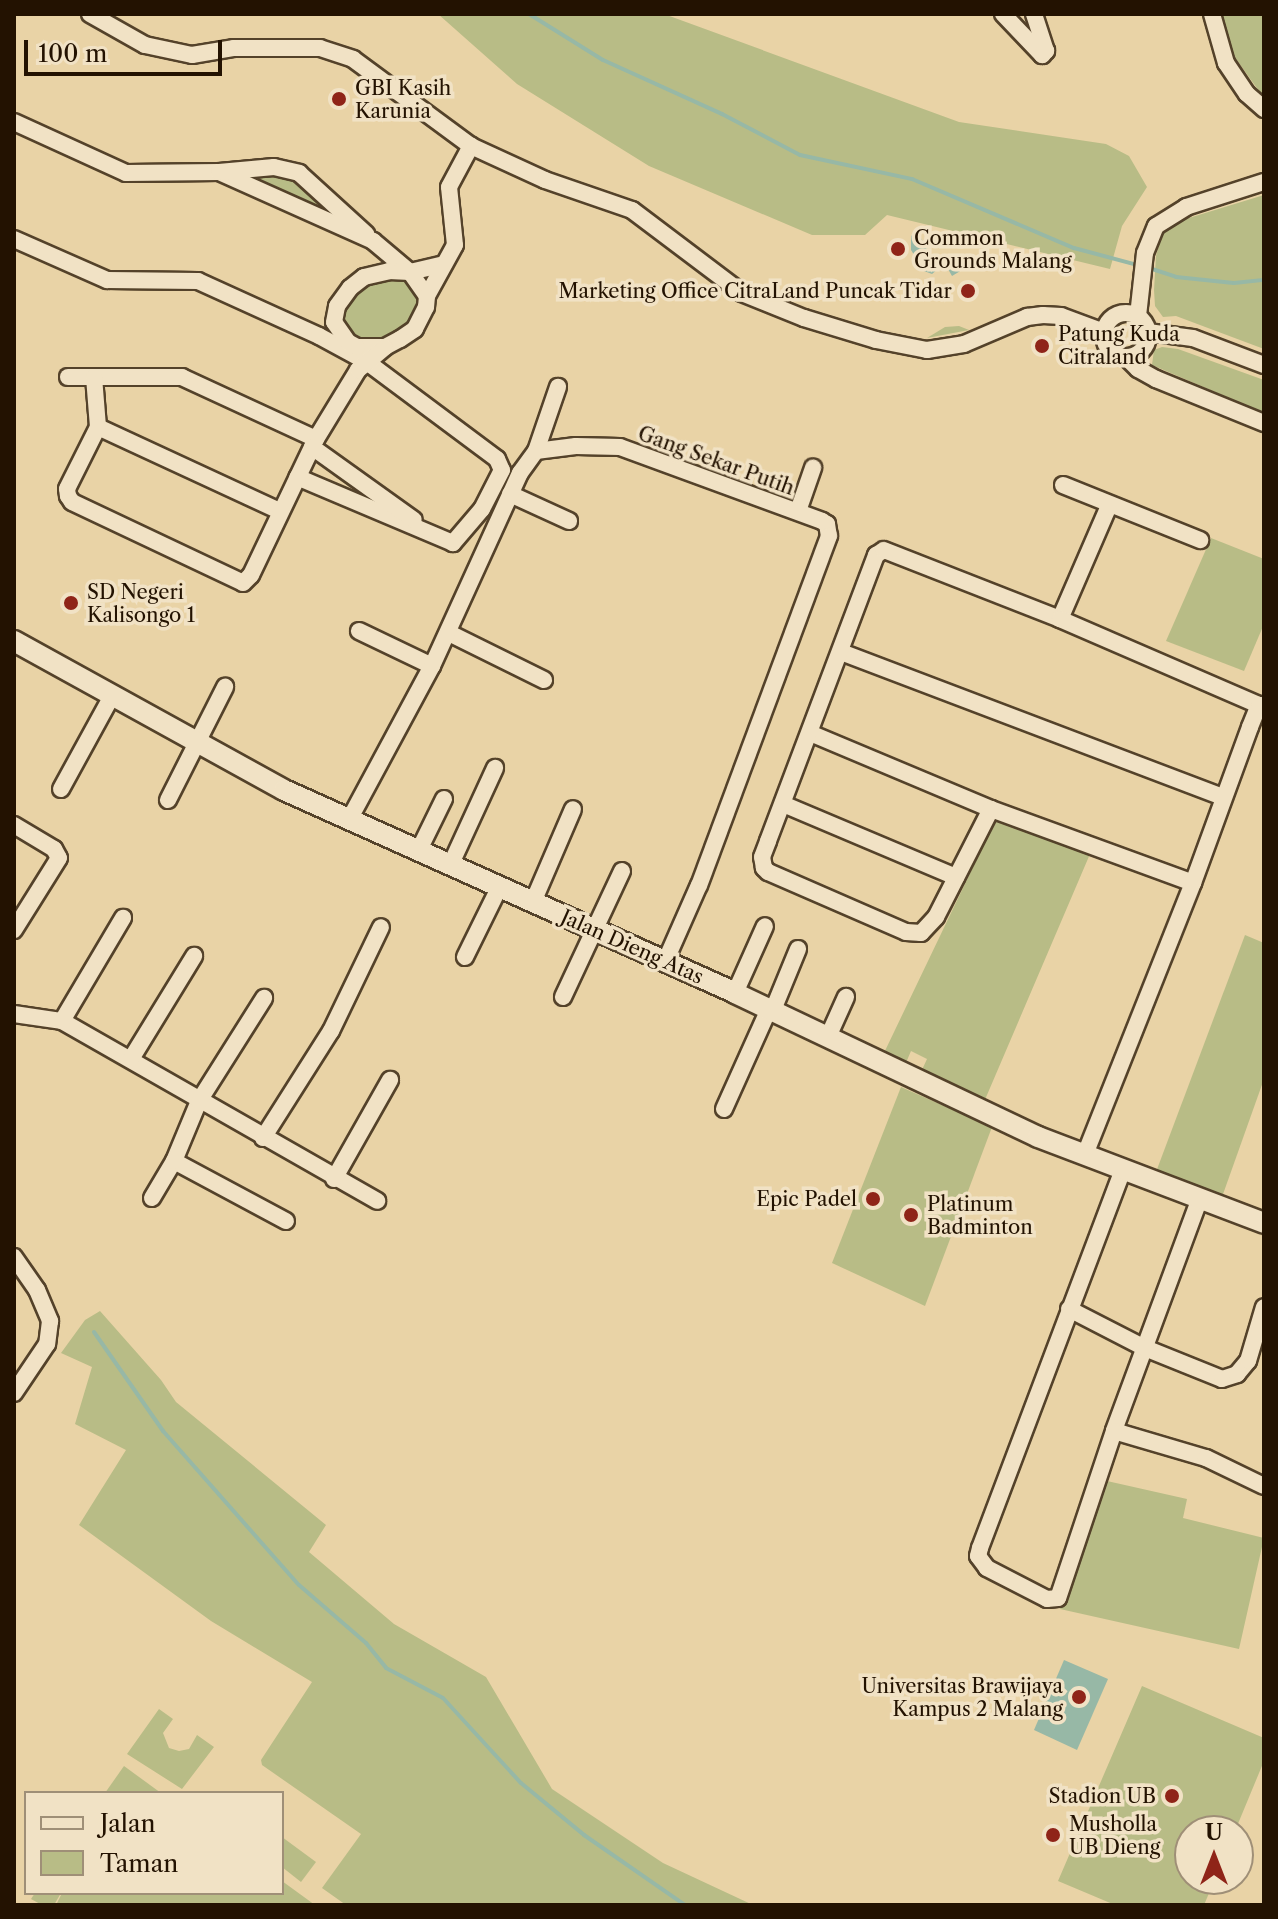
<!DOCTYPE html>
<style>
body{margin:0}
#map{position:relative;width:1278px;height:1919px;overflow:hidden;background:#e9d3a6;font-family:"Libre Caslon Text",serif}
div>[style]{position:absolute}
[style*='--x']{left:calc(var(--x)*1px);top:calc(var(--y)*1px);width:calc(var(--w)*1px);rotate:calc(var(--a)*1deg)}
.green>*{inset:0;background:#b8bc86}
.water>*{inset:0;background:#97b8a6}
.stream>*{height:4px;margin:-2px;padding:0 2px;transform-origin:2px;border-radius:2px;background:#97b8a6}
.roads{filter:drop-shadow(2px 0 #54422a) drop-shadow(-2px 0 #54422a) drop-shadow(0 2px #54422a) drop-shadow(0 -2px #54422a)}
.minor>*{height:16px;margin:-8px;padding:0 8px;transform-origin:8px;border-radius:8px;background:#f1e2c5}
.minor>.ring{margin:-8px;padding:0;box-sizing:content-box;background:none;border:16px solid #f1e2c5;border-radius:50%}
.tertiary>*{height:20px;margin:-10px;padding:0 10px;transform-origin:10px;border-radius:10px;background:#f1e2c5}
.dots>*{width:22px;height:22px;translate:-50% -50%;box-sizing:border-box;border:4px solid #f1e2c5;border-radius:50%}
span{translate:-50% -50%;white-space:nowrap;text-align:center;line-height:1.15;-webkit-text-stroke:7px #f1e2c5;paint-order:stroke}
.poi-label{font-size:20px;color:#231201}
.left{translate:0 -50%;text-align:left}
.right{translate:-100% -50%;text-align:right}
.street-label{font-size:20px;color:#231201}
.frame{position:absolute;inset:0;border:16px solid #231201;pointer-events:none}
.legend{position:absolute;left:24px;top:1791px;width:260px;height:104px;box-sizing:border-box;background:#f1e2c5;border:2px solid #9f8f77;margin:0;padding:10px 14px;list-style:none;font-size:24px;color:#231201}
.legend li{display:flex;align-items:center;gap:16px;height:40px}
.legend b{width:40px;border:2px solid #9f8f77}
.north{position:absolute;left:1174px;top:1815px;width:80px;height:80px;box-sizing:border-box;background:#f1e2c5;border:2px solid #9f8f77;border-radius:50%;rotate:0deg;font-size:22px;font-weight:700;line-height:32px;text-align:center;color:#231201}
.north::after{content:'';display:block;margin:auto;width:28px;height:36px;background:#8f2418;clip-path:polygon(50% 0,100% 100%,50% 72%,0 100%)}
.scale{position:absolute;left:24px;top:40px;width:198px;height:36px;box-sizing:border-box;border:4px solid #231201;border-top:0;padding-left:10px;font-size:24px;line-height:28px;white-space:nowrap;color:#231201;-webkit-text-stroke:6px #f1e2c5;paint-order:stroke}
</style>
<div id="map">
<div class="green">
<div style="clip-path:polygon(438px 14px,664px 14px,959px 122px,1106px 144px,1129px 156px,1147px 187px,1122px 226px,1110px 269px,887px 215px,865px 235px,812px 235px,649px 166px,517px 84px)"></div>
<div style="clip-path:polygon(1221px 14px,1264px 14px,1264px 98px,1231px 52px)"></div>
<div style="clip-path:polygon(269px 172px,297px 179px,335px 216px,246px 179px,248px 174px)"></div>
<div style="clip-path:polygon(1264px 195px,1264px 349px,1176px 316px,1163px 317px,1155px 306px,1154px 290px,1156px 256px,1162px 234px,1179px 221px)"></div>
<div style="clip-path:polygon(378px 279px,405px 279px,420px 299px,419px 306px,409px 324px,390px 337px,358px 341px,342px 326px,342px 314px,352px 295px)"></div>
<div style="clip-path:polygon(959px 326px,969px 330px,927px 338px,945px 327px)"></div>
<div style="clip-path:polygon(1162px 347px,1178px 349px,1264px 380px,1264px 413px,1152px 365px,1154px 350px)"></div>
<div style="clip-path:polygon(1211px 538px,1264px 559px,1264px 624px,1244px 671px,1166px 641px)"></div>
<div style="clip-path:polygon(996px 819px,1090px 854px,984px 1102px,921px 1072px,927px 1059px,911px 1051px,905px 1065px,883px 1055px)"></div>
<div style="clip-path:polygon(1245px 935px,1264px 943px,1264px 1079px,1222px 1197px,1156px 1172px)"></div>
<div style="clip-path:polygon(901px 1087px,992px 1127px,925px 1306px,832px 1263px)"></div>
<div style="clip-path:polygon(100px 1311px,161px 1380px,176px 1402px,326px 1525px,309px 1552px,394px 1624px,486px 1677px,552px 1789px,663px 1863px,753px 1905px,346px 1905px,322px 1888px,361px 1834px,262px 1765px,261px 1760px,312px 1682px,211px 1621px,79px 1525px,126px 1450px,75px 1424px,92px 1367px,61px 1353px,85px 1320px)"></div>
<div style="clip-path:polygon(1107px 1481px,1187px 1499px,1183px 1518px,1264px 1538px,1239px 1649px,1060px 1609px)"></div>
<div style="clip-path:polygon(1142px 1686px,1264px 1738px,1264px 1761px,1235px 1831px,1190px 1831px,1190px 1879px,1215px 1879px,1204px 1905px,1115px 1905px,1058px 1881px)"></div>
<div style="clip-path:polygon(159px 1709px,173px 1719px,163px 1733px,169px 1748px,179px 1751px,189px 1749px,197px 1735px,214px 1747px,182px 1789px,127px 1754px)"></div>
<div style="clip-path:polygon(124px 1766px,161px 1793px,105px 1793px)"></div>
<div style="clip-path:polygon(282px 1837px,316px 1862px,301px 1882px,282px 1867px)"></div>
<div style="clip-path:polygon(282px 1881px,315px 1905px,56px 1905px,62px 1893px,282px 1893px)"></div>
<div style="clip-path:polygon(35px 1893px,61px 1893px,54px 1905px,42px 1905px,31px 1899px)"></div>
</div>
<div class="water">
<div style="clip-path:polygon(917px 232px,934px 259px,965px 257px,962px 270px,952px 276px,948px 269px,938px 269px,932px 274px,924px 271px,911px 250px,911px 236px)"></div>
<div style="clip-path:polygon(1064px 1660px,1108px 1679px,1077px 1750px,1034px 1730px)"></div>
</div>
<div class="stream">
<div style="--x:529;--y:14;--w:87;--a:31.9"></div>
<div style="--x:603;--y:60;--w:131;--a:24.4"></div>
<div style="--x:722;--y:114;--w:88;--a:27.7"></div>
<div style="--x:800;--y:155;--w:115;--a:12.1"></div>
<div style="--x:912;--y:179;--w:176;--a:23.1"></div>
<div style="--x:1074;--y:248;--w:69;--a:15"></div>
<div style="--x:1149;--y:268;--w:28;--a:18"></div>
<div style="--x:1176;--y:277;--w:58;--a:5.9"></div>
<div style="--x:1234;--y:283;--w:30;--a:-6"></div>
<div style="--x:94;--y:1332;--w:121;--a:55.1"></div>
<div style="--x:163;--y:1431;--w:205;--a:48.6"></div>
<div style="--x:299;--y:1585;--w:89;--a:40.9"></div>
<div style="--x:366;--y:1643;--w:32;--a:51"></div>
<div style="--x:386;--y:1668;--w:64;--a:27.8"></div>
<div style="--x:443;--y:1698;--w:115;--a:47.5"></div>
<div style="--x:521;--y:1783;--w:82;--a:39.5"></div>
<div style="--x:584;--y:1835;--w:123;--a:34.7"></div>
</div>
<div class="roads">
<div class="minor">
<div style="--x:90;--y:14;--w:63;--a:29.4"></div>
<div style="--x:145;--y:45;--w:48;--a:12"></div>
<div style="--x:192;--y:55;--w:43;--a:-9.5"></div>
<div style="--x:234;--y:48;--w:86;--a:0"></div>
<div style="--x:320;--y:48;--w:35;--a:18"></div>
<div style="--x:353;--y:59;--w:147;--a:36.4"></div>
<div style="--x:471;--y:146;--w:81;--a:24.7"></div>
<div style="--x:545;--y:180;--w:92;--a:19"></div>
<div style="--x:632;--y:210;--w:138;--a:37"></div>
<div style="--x:742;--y:293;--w:67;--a:22"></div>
<div style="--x:804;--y:318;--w:75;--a:17"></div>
<div style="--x:876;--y:340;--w:52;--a:11.1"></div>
<div style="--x:927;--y:350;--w:37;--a:-9"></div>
<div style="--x:964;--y:344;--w:69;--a:-23.2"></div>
<div style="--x:1027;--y:317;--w:16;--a:-7"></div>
<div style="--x:1043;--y:315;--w:18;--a:3"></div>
<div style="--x:1061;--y:316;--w:46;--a:20.4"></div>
<div style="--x:1003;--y:14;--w:57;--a:46.4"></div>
<div style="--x:1042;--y:55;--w:6;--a:-45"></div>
<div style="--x:1046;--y:51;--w:39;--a:-108"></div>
<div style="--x:1212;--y:14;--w:51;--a:74.1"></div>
<div style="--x:1226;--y:63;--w:37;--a:56"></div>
<div style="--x:1247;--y:94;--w:23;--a:41"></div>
<div style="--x:14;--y:122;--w:123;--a:24.5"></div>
<div style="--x:126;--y:173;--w:93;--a:-0.6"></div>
<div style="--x:219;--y:172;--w:169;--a:24.1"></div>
<div style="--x:373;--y:241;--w:48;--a:40"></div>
<div style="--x:410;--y:272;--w:35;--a:-13"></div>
<div style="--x:219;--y:172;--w:55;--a:-5.2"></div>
<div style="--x:274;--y:167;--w:26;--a:13"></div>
<div style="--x:299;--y:173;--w:91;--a:42.3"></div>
<div style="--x:14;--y:239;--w:102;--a:23.8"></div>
<div style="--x:107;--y:280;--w:91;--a:0.6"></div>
<div style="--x:198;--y:281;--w:133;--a:24.4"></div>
<div style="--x:319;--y:336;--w:55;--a:28.4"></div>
<div style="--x:367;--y:362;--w:162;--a:36.7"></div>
<div style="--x:497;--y:459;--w:12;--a:66"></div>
<div style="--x:502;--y:470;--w:44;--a:117.1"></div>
<div style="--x:482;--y:509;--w:45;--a:130.5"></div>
<div style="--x:453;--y:543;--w:169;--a:-157.1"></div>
<div style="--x:389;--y:271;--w:21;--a:3"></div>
<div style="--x:410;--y:272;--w:29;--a:55"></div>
<div style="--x:427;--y:296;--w:11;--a:95"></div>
<div style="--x:426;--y:307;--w:25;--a:117"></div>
<div style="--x:415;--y:329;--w:18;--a:146"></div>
<div style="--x:400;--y:339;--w:17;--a:152"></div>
<div style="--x:385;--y:347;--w:28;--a:180"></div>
<div style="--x:357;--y:347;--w:10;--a:-151"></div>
<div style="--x:348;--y:342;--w:24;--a:-125"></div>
<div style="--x:334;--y:322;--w:16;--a:-79"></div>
<div style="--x:337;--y:306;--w:22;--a:-54"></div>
<div style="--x:350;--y:288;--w:18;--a:-38"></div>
<div style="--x:364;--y:277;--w:26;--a:-13"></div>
<div style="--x:427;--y:296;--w:58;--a:-61.2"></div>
<div style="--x:455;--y:245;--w:58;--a:-95.9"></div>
<div style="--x:449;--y:187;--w:47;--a:-61.8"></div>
<div class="ring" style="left:1104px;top:313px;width:28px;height:28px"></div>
<div style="--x:1138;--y:316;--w:63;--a:-83.7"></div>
<div style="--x:1145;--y:253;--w:29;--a:-68"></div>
<div style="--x:1156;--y:226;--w:36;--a:-32"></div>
<div style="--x:1186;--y:207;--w:82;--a:-17.8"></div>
<div style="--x:1148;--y:332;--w:45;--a:7.6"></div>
<div style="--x:1193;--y:338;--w:76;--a:20.8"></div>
<div style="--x:1126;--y:357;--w:17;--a:45"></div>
<div style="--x:1138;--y:369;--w:21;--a:29"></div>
<div style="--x:1156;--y:379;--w:117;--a:22.2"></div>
<div style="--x:68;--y:377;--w:26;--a:0"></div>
<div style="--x:98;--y:427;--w:200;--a:24.8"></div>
<div style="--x:316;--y:439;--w:148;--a:-155.2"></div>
<div style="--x:182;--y:377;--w:88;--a:180"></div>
<div style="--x:94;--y:377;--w:50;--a:85.4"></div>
<div style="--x:98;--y:427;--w:69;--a:116.6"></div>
<div style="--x:67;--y:489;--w:7;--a:82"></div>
<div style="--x:68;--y:496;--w:7;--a:56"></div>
<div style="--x:72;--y:502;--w:189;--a:25.3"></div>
<div style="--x:243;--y:583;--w:11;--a:-45"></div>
<div style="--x:251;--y:575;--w:151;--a:-64.5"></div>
<div style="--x:316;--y:439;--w:81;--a:-58.7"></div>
<div style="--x:358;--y:370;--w:35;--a:-40"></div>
<div style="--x:312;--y:447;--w:125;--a:35.6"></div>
<div style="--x:536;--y:451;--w:68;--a:-71"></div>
<div style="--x:1063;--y:485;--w:148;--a:21.9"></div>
<div style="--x:510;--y:494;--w:65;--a:24.6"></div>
<div style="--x:798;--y:511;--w:46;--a:-70.8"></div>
<div style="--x:1060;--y:619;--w:123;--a:-66.6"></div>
<div style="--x:359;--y:631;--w:81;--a:25.6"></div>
<div style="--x:449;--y:633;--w:106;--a:26.3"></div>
<div style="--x:841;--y:652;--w:409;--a:20.8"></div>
<div style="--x:810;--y:733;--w:196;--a:22.8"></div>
<div style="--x:991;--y:809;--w:215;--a:20.1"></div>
<div style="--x:1193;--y:883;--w:293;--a:111.7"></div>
<div style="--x:61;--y:789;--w:106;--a:-61.3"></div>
<div style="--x:168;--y:800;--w:127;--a:-63.2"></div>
<div style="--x:783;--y:804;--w:188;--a:22.9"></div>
<div style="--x:991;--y:809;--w:121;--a:117"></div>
<div style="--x:936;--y:917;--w:22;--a:133"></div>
<div style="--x:921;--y:933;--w:15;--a:-176"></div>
<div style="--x:906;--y:932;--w:150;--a:-156.5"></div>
<div style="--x:768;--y:872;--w:6;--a:-135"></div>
<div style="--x:764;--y:868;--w:11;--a:-100"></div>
<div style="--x:762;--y:857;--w:17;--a:-69"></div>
<div style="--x:768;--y:841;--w:306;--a:-69.3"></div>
<div style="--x:876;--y:555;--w:9;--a:-32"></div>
<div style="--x:884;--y:550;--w:189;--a:21.4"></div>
<div style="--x:1060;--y:619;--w:217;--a:23.4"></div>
<div style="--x:349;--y:820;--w:175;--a:-61.7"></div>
<div style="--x:432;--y:666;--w:212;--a:-65.5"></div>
<div style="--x:520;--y:473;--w:27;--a:-54"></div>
<div style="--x:536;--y:451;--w:40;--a:-7.1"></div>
<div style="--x:576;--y:446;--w:44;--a:1.3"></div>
<div style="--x:620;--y:447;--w:215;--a:20.1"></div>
<div style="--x:822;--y:521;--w:6;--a:31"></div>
<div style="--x:827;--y:524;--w:12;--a:81"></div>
<div style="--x:829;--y:536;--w:372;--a:110.4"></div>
<div style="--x:699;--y:885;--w:84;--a:113.8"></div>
<div style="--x:14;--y:825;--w:47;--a:31"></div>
<div style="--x:54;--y:849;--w:10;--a:61"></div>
<div style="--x:59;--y:858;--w:85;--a:122"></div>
<div style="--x:418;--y:852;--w:59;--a:-63.9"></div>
<div style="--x:450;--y:866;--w:108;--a:-65.3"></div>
<div style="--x:1193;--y:883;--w:166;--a:-69.9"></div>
<div style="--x:1250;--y:727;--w:24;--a:-68"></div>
<div style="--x:1259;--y:705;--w:5;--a:11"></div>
<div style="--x:533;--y:902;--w:101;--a:-66.7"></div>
<div style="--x:465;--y:957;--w:77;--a:-63.8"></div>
<div style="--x:735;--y:993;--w:73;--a:-65.9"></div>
<div style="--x:563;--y:997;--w:139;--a:-64.9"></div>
<div style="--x:773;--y:1010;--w:66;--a:-67.7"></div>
<div style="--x:14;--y:1014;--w:49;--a:8.3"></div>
<div style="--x:62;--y:1021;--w:363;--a:29.7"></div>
<div style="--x:62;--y:1021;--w:120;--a:-59.4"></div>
<div style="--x:828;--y:1037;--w:44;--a:-65.8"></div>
<div style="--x:131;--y:1059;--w:121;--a:-58.5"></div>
<div style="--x:724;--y:1109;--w:110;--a:-65.8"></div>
<div style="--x:263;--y:1138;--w:127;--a:-57.6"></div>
<div style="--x:331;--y:1031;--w:115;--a:-64.3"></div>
<div style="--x:174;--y:1161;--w:127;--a:28.2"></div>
<div style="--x:334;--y:1179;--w:114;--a:-60.5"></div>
<div style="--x:152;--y:1198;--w:43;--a:-59.3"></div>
<div style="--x:174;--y:1161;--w:65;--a:-67.4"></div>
<div style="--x:199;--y:1101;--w:122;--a:-57.7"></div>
<div style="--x:1200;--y:1198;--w:248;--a:110.3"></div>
<div style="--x:1114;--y:1431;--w:96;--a:16.4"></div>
<div style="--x:1206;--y:1458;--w:64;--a:25.8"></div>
<div style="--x:14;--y:1257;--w:40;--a:55.1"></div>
<div style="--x:37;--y:1290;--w:34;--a:67"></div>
<div style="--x:50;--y:1321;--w:23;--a:97"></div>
<div style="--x:47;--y:1344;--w:59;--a:124"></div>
<div style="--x:1069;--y:1309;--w:85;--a:27.2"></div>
<div style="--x:1145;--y:1348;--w:83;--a:21.9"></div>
<div style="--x:1222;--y:1379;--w:16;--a:-18"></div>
<div style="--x:1237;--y:1374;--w:17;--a:-50"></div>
<div style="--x:1248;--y:1361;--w:56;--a:-73.5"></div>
<div style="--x:1114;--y:1431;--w:176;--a:108.5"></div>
<div style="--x:1058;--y:1598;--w:11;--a:175"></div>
<div style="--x:1047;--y:1599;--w:68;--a:-152.7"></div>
<div style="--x:987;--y:1568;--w:15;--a:-127"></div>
<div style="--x:978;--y:1556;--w:8;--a:-76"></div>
<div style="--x:980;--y:1548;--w:404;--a:-69.3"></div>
</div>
<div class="tertiary">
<div style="--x:14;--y:641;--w:308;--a:28.9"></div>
<div style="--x:284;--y:790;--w:495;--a:24.2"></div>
<div style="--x:735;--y:993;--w:335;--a:25.4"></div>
<div style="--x:1038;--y:1137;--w:242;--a:20.8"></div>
</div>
</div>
<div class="dots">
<div style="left:339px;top:99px;background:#8f2418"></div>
<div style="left:898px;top:249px;background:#8f2418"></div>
<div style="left:968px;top:291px;background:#8f2418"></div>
<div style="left:1042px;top:346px;background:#8f2418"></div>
<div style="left:71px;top:603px;background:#8f2418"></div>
<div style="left:873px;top:1199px;background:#8f2418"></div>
<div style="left:911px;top:1215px;background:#8f2418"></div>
<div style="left:1079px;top:1697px;background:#8f2418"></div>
<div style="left:1172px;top:1796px;background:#8f2418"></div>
<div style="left:1053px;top:1835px;background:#8f2418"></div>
</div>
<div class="poi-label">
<span class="left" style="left:355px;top:100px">GBI Kasih<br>Karunia</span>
<span class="left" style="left:914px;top:250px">Common<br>Grounds Malang</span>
<span class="right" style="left:952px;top:291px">Marketing Office CitraLand Puncak Tidar</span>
<span class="left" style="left:1058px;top:346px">Patung Kuda<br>Citraland</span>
<span class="left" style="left:87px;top:604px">SD Negeri<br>Kalisongo 1</span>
<span class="right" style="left:857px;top:1199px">Epic Padel</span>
<span class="left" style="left:927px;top:1216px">Platinum<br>Badminton</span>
<span class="right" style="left:1063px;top:1698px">Universitas Brawijaya<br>Kampus 2 Malang</span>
<span class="right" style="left:1156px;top:1796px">Stadion UB</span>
<span class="left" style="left:1069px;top:1836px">Musholla<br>UB Dieng</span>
</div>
<div class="street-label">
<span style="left:716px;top:461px;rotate:20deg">Gang Sekar Putih</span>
<span style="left:632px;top:947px;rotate:24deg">Jalan Dieng Atas</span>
</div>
<div class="frame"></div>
<ul class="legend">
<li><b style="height:10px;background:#f1e2c5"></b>Jalan</li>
<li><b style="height:22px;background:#b8bc86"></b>Taman</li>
</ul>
<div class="north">U</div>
<div class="scale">100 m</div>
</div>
